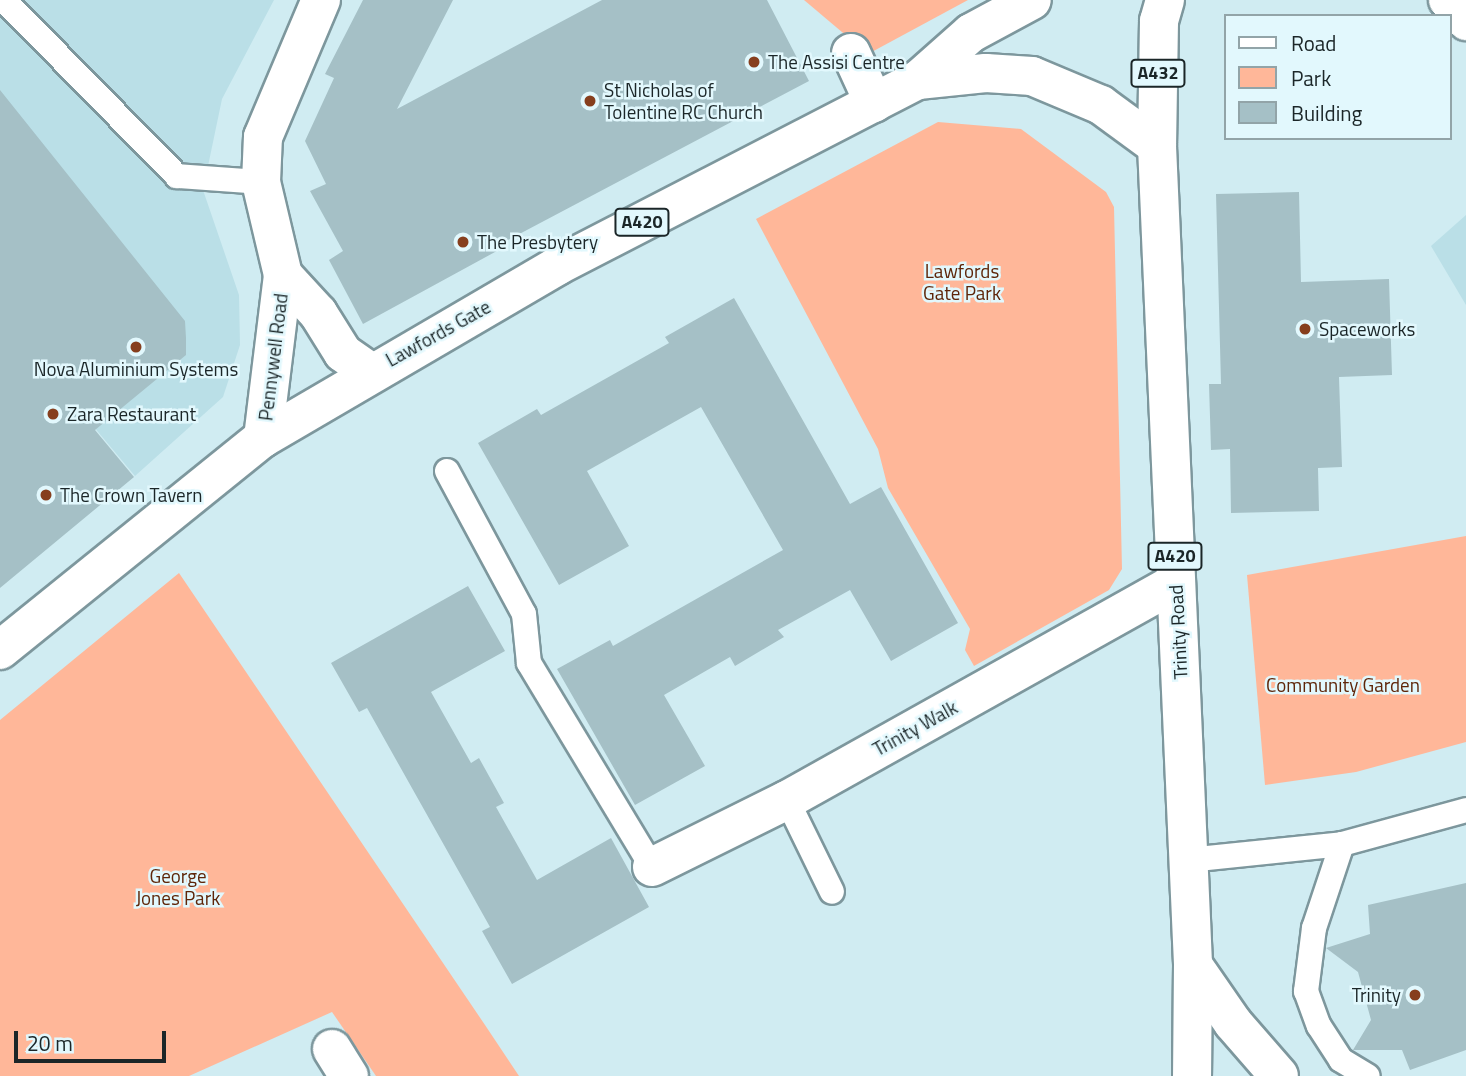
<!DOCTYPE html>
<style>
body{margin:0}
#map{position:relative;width:1466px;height:1076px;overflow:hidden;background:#d0ecf2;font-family:"Titillium Web",sans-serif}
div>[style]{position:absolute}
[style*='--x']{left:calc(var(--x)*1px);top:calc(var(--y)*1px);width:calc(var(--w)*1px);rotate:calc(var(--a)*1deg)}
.built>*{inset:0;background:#badfe7}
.green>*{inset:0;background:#ffb799}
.building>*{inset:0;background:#a5c0c6}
.roads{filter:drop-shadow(2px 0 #7d979d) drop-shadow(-2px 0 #7d979d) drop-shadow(0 2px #7d979d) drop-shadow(0 -2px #7d979d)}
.service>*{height:24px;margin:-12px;padding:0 12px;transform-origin:12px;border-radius:12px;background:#fff}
.minor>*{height:38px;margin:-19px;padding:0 19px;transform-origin:19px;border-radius:19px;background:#fff}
.primary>*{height:38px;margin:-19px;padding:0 19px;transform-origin:19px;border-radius:19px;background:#fff}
.dots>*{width:19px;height:19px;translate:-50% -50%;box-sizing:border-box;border:4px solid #e2f8fd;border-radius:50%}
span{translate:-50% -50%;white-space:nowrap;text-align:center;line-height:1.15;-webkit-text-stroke:5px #e2f8fd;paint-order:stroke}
.shield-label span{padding:2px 5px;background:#e2f8fd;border:2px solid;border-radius:5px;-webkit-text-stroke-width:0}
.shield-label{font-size:18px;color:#1b2628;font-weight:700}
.poi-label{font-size:19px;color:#1b2628}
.left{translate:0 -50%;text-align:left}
.right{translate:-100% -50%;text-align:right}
.park-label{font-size:19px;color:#5e2508}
.street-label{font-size:19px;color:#1b2628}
.legend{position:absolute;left:1224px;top:14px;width:228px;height:126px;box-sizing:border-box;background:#e2f8fd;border:2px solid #92a4a8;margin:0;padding:9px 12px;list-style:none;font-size:21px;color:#1b2628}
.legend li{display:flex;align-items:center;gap:14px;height:35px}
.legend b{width:35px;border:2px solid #92a4a8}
.scale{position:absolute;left:14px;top:1031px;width:152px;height:32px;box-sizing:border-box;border:4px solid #1b2628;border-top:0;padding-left:9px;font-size:21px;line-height:24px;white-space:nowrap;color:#1b2628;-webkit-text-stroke:5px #e2f8fd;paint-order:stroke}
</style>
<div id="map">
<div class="built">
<div style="clip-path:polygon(0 0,274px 0,222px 99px,203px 190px,239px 295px,240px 345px,223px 397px,135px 476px,0 315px)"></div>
<div style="clip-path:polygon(1466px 215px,1466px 305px,1431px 246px)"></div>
</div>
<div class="green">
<div style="clip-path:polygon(804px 0,968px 0,868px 54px)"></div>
<div style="clip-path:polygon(938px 122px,1021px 129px,1106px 192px,1114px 207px,1122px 569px,1109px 590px,974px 666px,965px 650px,970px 629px,888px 488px,878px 449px,756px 219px)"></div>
<div style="clip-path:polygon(1466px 536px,1466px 742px,1356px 772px,1265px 785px,1247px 575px)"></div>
<div style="clip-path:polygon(179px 573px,485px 1025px,519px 1076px,376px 1076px,332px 1012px,189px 1076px,0 1076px,0 720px)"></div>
</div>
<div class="building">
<div style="clip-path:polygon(363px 0,453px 0,397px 109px,602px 0,767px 0,809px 81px,504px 242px,506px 246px,363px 324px,329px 260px,343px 251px,310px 191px,326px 184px,305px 141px,334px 78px,325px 74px)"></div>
<div style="clip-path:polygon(0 90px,185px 321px,186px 338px,186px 355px,95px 430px,134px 477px,0 588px)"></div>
<div style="clip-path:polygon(1299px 192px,1301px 282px,1389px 279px,1392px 375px,1339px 377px,1342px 467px,1318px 468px,1319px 511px,1231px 513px,1230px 449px,1211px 450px,1209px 384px,1221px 384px,1216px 194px)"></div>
<div style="clip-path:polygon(734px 298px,850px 504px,881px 487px,958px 623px,891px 661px,850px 590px,778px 630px,784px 637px,735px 666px,730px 657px,664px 695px,705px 766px,635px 805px,557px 669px,610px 640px,613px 646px,783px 550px,701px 407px,587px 471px,629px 546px,559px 585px,478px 443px,537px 409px,541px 415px,669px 343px,665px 337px)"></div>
<div style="clip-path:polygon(468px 586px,505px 651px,431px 692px,471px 763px,479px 758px,504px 803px,496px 807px,537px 880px,611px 838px,649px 907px,512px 984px,482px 931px,490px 927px,367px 708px,359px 712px,331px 663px)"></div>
<div style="clip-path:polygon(1466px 883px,1466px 1050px,1410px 1070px,1402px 1050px,1353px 1050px,1371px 1020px,1358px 972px,1326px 948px,1370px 934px,1368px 905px)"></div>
</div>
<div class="roads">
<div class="service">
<div style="--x:4;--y:0;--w:247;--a:45.5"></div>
<div style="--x:177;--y:176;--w:84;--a:4.1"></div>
<div style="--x:447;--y:471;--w:162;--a:61.7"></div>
<div style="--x:524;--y:614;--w:49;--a:84.2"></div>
<div style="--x:529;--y:663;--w:238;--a:58.9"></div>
<div style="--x:787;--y:800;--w:102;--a:63.9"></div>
<div style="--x:1342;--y:844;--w:89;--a:108.4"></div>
<div style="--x:1314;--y:928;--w:64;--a:97.2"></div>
<div style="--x:1306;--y:991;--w:37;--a:70"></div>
<div style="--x:1319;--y:1026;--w:40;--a:57.1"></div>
<div style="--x:1341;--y:1060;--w:31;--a:31"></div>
<div style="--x:1188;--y:860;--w:155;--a:-5.9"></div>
<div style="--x:1342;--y:844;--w:129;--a:-15.3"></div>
</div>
<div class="minor">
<div style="--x:1448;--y:0;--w:28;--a:49"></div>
<div style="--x:851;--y:53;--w:55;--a:65.3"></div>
<div style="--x:283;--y:275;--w:52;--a:47.4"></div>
<div style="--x:318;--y:313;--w:47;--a:58"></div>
<div style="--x:343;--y:353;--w:32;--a:35"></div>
<div style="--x:263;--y:438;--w:164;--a:-83"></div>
<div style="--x:283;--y:275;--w:96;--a:-103.3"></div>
<div style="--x:261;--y:182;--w:45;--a:-87.5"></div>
<div style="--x:263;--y:137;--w:149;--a:-67.1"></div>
<div style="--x:652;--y:867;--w:151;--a:-26.4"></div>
<div style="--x:787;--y:800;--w:445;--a:-29.2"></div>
<div style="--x:332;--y:1049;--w:32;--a:58"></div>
</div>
<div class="primary">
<div style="--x:1165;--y:0;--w:22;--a:106"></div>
<div style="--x:1159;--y:21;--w:125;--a:90.9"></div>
<div style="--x:1157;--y:146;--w:820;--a:87.48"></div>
<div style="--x:1193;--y:965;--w:111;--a:90.5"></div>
<div style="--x:918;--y:80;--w:68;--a:-5.9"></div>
<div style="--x:986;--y:73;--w:46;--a:3.7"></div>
<div style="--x:1032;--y:76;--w:75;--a:22.8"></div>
<div style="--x:1101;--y:105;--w:69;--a:36.2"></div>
<div style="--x:0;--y:650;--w:338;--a:-38.9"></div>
<div style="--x:263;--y:438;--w:341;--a:-30.3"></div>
<div style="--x:557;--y:266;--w:406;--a:-27.3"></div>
<div style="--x:918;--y:80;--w:71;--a:-41.6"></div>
<div style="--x:971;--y:33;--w:69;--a:-28.4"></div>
<div style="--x:1193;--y:965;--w:70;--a:55.4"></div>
<div style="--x:1233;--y:1023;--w:70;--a:49"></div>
</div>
</div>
<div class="dots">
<div style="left:754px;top:62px;background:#863f1e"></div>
<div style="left:590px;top:101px;background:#863f1e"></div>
<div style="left:463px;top:242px;background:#863f1e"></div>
<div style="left:1305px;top:329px;background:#863f1e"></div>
<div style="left:136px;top:347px;background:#863f1e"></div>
<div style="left:53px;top:414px;background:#863f1e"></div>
<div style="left:46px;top:495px;background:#863f1e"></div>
<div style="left:1415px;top:995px;background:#863f1e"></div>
</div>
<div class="shield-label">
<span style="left:1158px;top:73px">A432</span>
<span style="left:642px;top:222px">A420</span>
<span style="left:1175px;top:556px">A420</span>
</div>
<div class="poi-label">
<span class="left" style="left:768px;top:62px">The Assisi Centre</span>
<span class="left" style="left:604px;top:101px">St Nicholas of<br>Tolentine RC Church</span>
<span class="left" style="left:477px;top:242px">The Presbytery</span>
<span class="left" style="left:1319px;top:329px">Spaceworks</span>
<span style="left:136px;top:369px">Nova Aluminium Systems</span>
<span class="left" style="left:67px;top:414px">Zara Restaurant</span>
<span class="left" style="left:60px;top:495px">The Crown Tavern</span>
<span class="right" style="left:1401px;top:995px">Trinity</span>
</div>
<div class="park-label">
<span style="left:962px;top:282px">Lawfords<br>Gate Park</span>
<span style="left:1343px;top:685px">Community Garden</span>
<span style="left:178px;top:887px">George<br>Jones Park</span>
</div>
<div class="street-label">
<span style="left:438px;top:333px;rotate:-29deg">Lawfords Gate</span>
<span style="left:273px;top:357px;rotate:-83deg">Pennywell Road</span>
<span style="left:1178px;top:632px;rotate:-93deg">Trinity Road</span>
<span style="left:915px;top:728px;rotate:-29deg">Trinity Walk</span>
</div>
<ul class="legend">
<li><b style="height:9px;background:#fff"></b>Road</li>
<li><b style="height:19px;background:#ffb799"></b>Park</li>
<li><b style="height:19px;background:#a5c0c6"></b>Building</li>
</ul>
<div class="scale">20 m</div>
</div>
